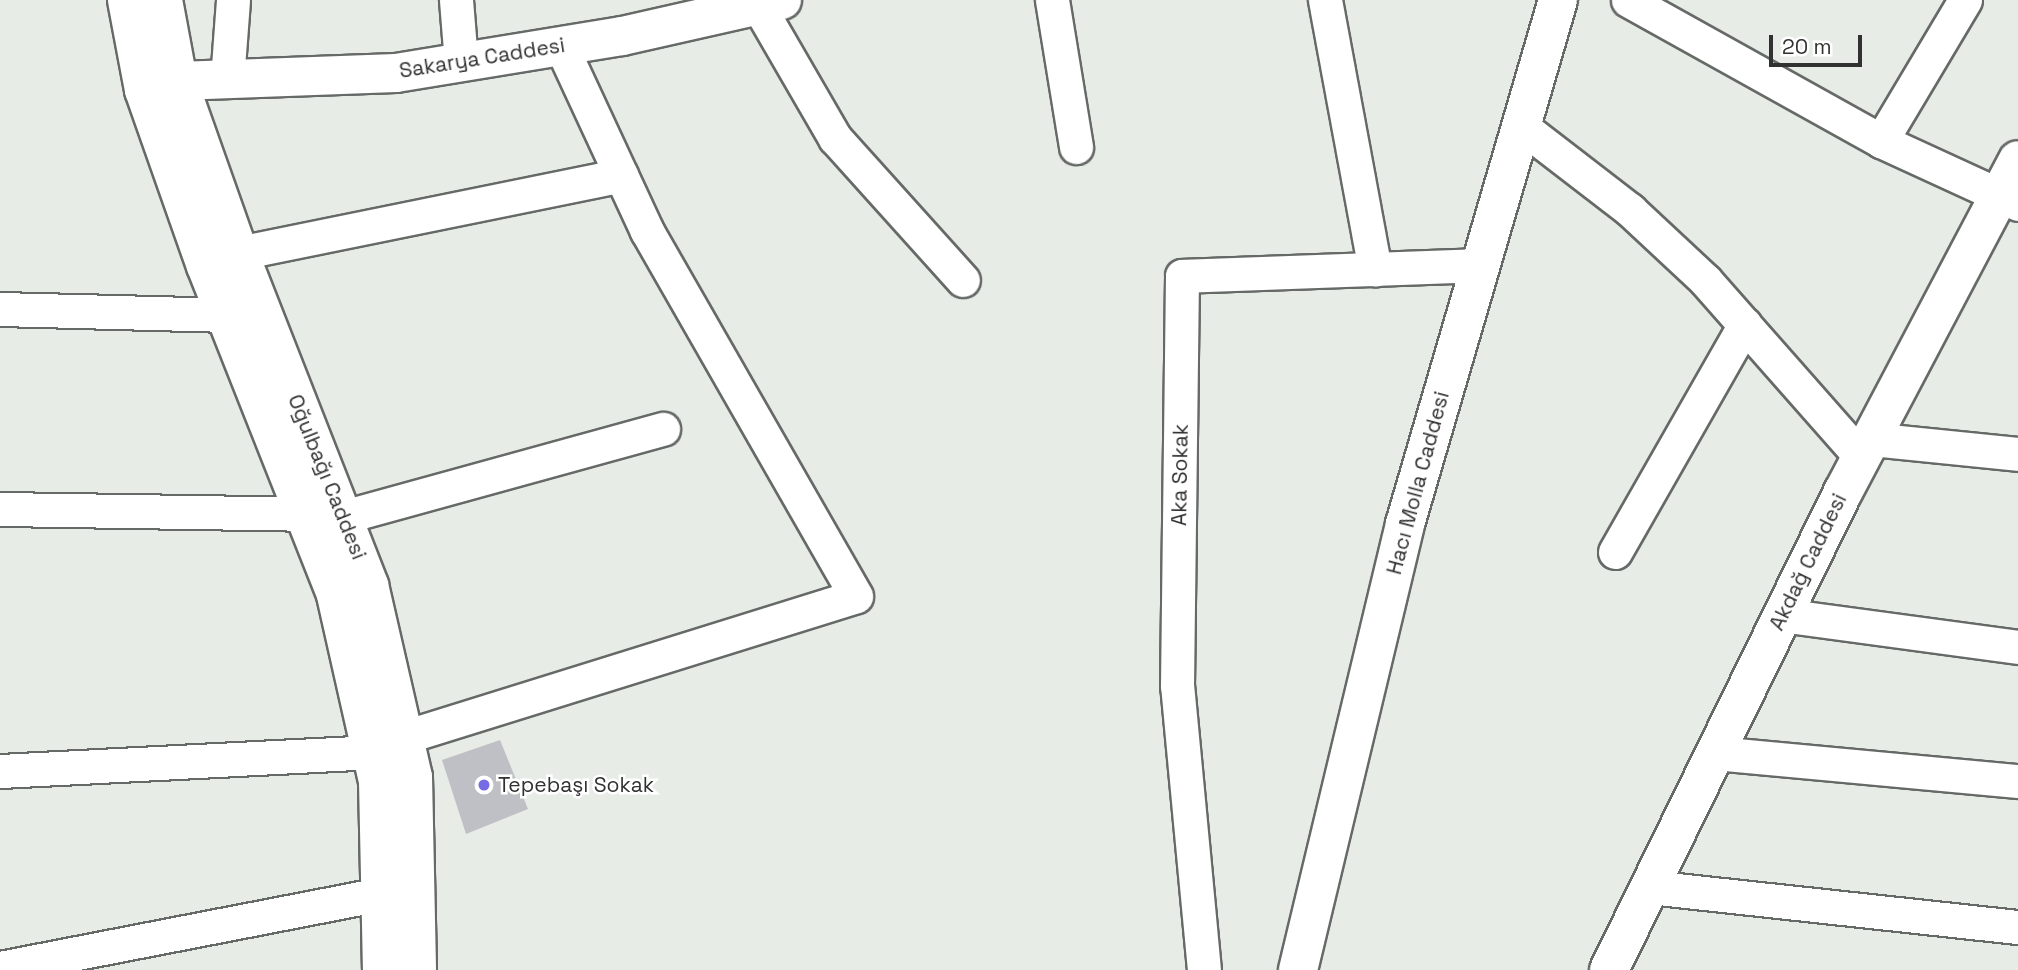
<!DOCTYPE html>
<meta charset="utf-8">
<style>
body{margin:0}
#map{position:relative;width:2018px;height:970px;overflow:hidden;background:#e7ece7;font-family:"Space Grotesk",sans-serif}
div>[style]{position:absolute}
[style*='--x']{left:calc(var(--x)*1px);top:calc(var(--y)*1px);width:calc(var(--w)*1px);rotate:calc(var(--a)*1deg)}
.building>*{inset:0;background:#bfc0c5}
.roads{filter:drop-shadow(2px 0 #666a67) drop-shadow(-2px 0 #666a67) drop-shadow(0 2px #666a67) drop-shadow(0 -2px #666a67)}
.minor>*{height:33px;margin:-16.5px;padding:0 16.5px;transform-origin:16.5px;border-radius:16.5px;background:#fff}
.tertiary>*{height:38px;margin:-19px;padding:0 19px;transform-origin:19px;border-radius:19px;background:#fff}
.dots>*{width:19px;height:19px;translate:-50% -50%;box-sizing:border-box;border:4px solid #fff;border-radius:50%}
span{translate:-50% -50%;white-space:nowrap;text-align:center;line-height:1.15;-webkit-text-stroke:5px #fff;paint-order:stroke}
.street-label{font-size:21px;color:#303130}
.poi-label{font-size:21px;color:#303130}
.left{translate:0 -50%;text-align:left}
.scale{position:absolute;left:1769px;top:35px;width:93px;height:32px;box-sizing:border-box;border:4px solid #303130;border-top:0;padding-left:9px;font-size:21px;line-height:24px;white-space:nowrap;color:#303130;-webkit-text-stroke:5px #fff;paint-order:stroke}
</style>
<div id="map">
<div class="building">
<div style="clip-path:polygon(500px 740px,528px 809px,466px 834px,442px 760px)"></div>
</div>
<div class="roads">
<div class="minor">
<div style="--x:456;--y:0;--w:62;--a:85.4"></div>
<div style="--x:755;--y:0;--w:160;--a:59.9"></div>
<div style="--x:835;--y:138;--w:191;--a:48"></div>
<div style="--x:1052;--y:0;--w:149;--a:80.7"></div>
<div style="--x:1325;--y:0;--w:274;--a:79.5"></div>
<div style="--x:1628;--y:0;--w:290;--a:29.1"></div>
<div style="--x:1881;--y:141;--w:151;--a:24.7"></div>
<div style="--x:227;--y:80;--w:80;--a:-85.7"></div>
<div style="--x:1521;--y:126;--w:138;--a:37.6"></div>
<div style="--x:1630;--y:210;--w:103;--a:43"></div>
<div style="--x:1705;--y:280;--w:236;--a:48.6"></div>
<div style="--x:1881;--y:141;--w:164;--a:-59.2"></div>
<div style="--x:239;--y:253;--w:390;--a:-11.5"></div>
<div style="--x:0;--y:309;--w:225;--a:1.5"></div>
<div style="--x:1871;--y:439;--w:148;--a:5.8"></div>
<div style="--x:0;--y:509;--w:304;--a:0.9"></div>
<div style="--x:343;--y:517;--w:332;--a:-15.4"></div>
<div style="--x:1615;--y:552;--w:262;--a:-60.3"></div>
<div style="--x:1782;--y:615;--w:238;--a:7.7"></div>
<div style="--x:404;--y:737;--w:473;--a:-17.3"></div>
<div style="--x:856;--y:596;--w:421;--a:-119.8"></div>
<div style="--x:647;--y:231;--w:204;--a:-114.9"></div>
<div style="--x:1715;--y:753;--w:304;--a:5.3"></div>
<div style="--x:0;--y:771;--w:372;--a:-2.9"></div>
<div style="--x:1649;--y:887;--w:371;--a:6.2"></div>
<div style="--x:0;--y:968;--w:387;--a:-11"></div>
<div style="--x:1204;--y:970;--w:285;--a:-95.4"></div>
<div style="--x:1177;--y:686;--w:410;--a:-89.3"></div>
<div style="--x:1182;--y:276;--w:298;--a:-2.1"></div>
</div>
<div class="tertiary">
<div style="--x:127;--y:0;--w:92;--a:79.3"></div>
<div style="--x:144;--y:90;--w:187;--a:70.6"></div>
<div style="--x:206;--y:266;--w:354;--a:68.4"></div>
<div style="--x:336;--y:595;--w:191;--a:77.3"></div>
<div style="--x:378;--y:781;--w:189;--a:88.8"></div>
<div style="--x:163;--y:0;--w:82;--a:79.5"></div>
<div style="--x:178;--y:81;--w:182;--a:70.5"></div>
<div style="--x:239;--y:253;--w:357;--a:68.6"></div>
<div style="--x:369;--y:585;--w:197;--a:77.1"></div>
<div style="--x:413;--y:777;--w:193;--a:88.8"></div>
<div style="--x:178;--y:81;--w:218;--a:-2.1"></div>
<div style="--x:396;--y:73;--w:229;--a:-9.3"></div>
<div style="--x:622;--y:36;--w:164;--a:-12.7"></div>
<div style="--x:1298;--y:970;--w:459;--a:-76.5"></div>
<div style="--x:1405;--y:524;--w:546;--a:-73.72"></div>
<div style="--x:1609;--y:970;--w:532;--a:-63.92"></div>
<div style="--x:1843;--y:492;--w:375;--a:-62.2"></div>
</div>
</div>
<div class="dots">
<div style="left:484px;top:785px;background:#766ae5"></div>
</div>
<div class="street-label">
<span style="left:482px;top:58px;rotate:-9deg">Sakarya Caddesi</span>
<span style="left:1180px;top:475px;rotate:-89deg">Aka Sokak</span>
<span style="left:327px;top:477px;rotate:68deg">Oğulbağı Caddesi</span>
<span style="left:1418px;top:483px;rotate:-75deg">Hacı Molla Caddesi</span>
<span style="left:1808px;top:562px;rotate:-64deg">Akdağ Caddesi</span>
</div>
<div class="poi-label">
<span class="left" style="left:498px;top:785px">Tepebaşı Sokak</span>
</div>
<div class="scale">20 m</div>
</div>
